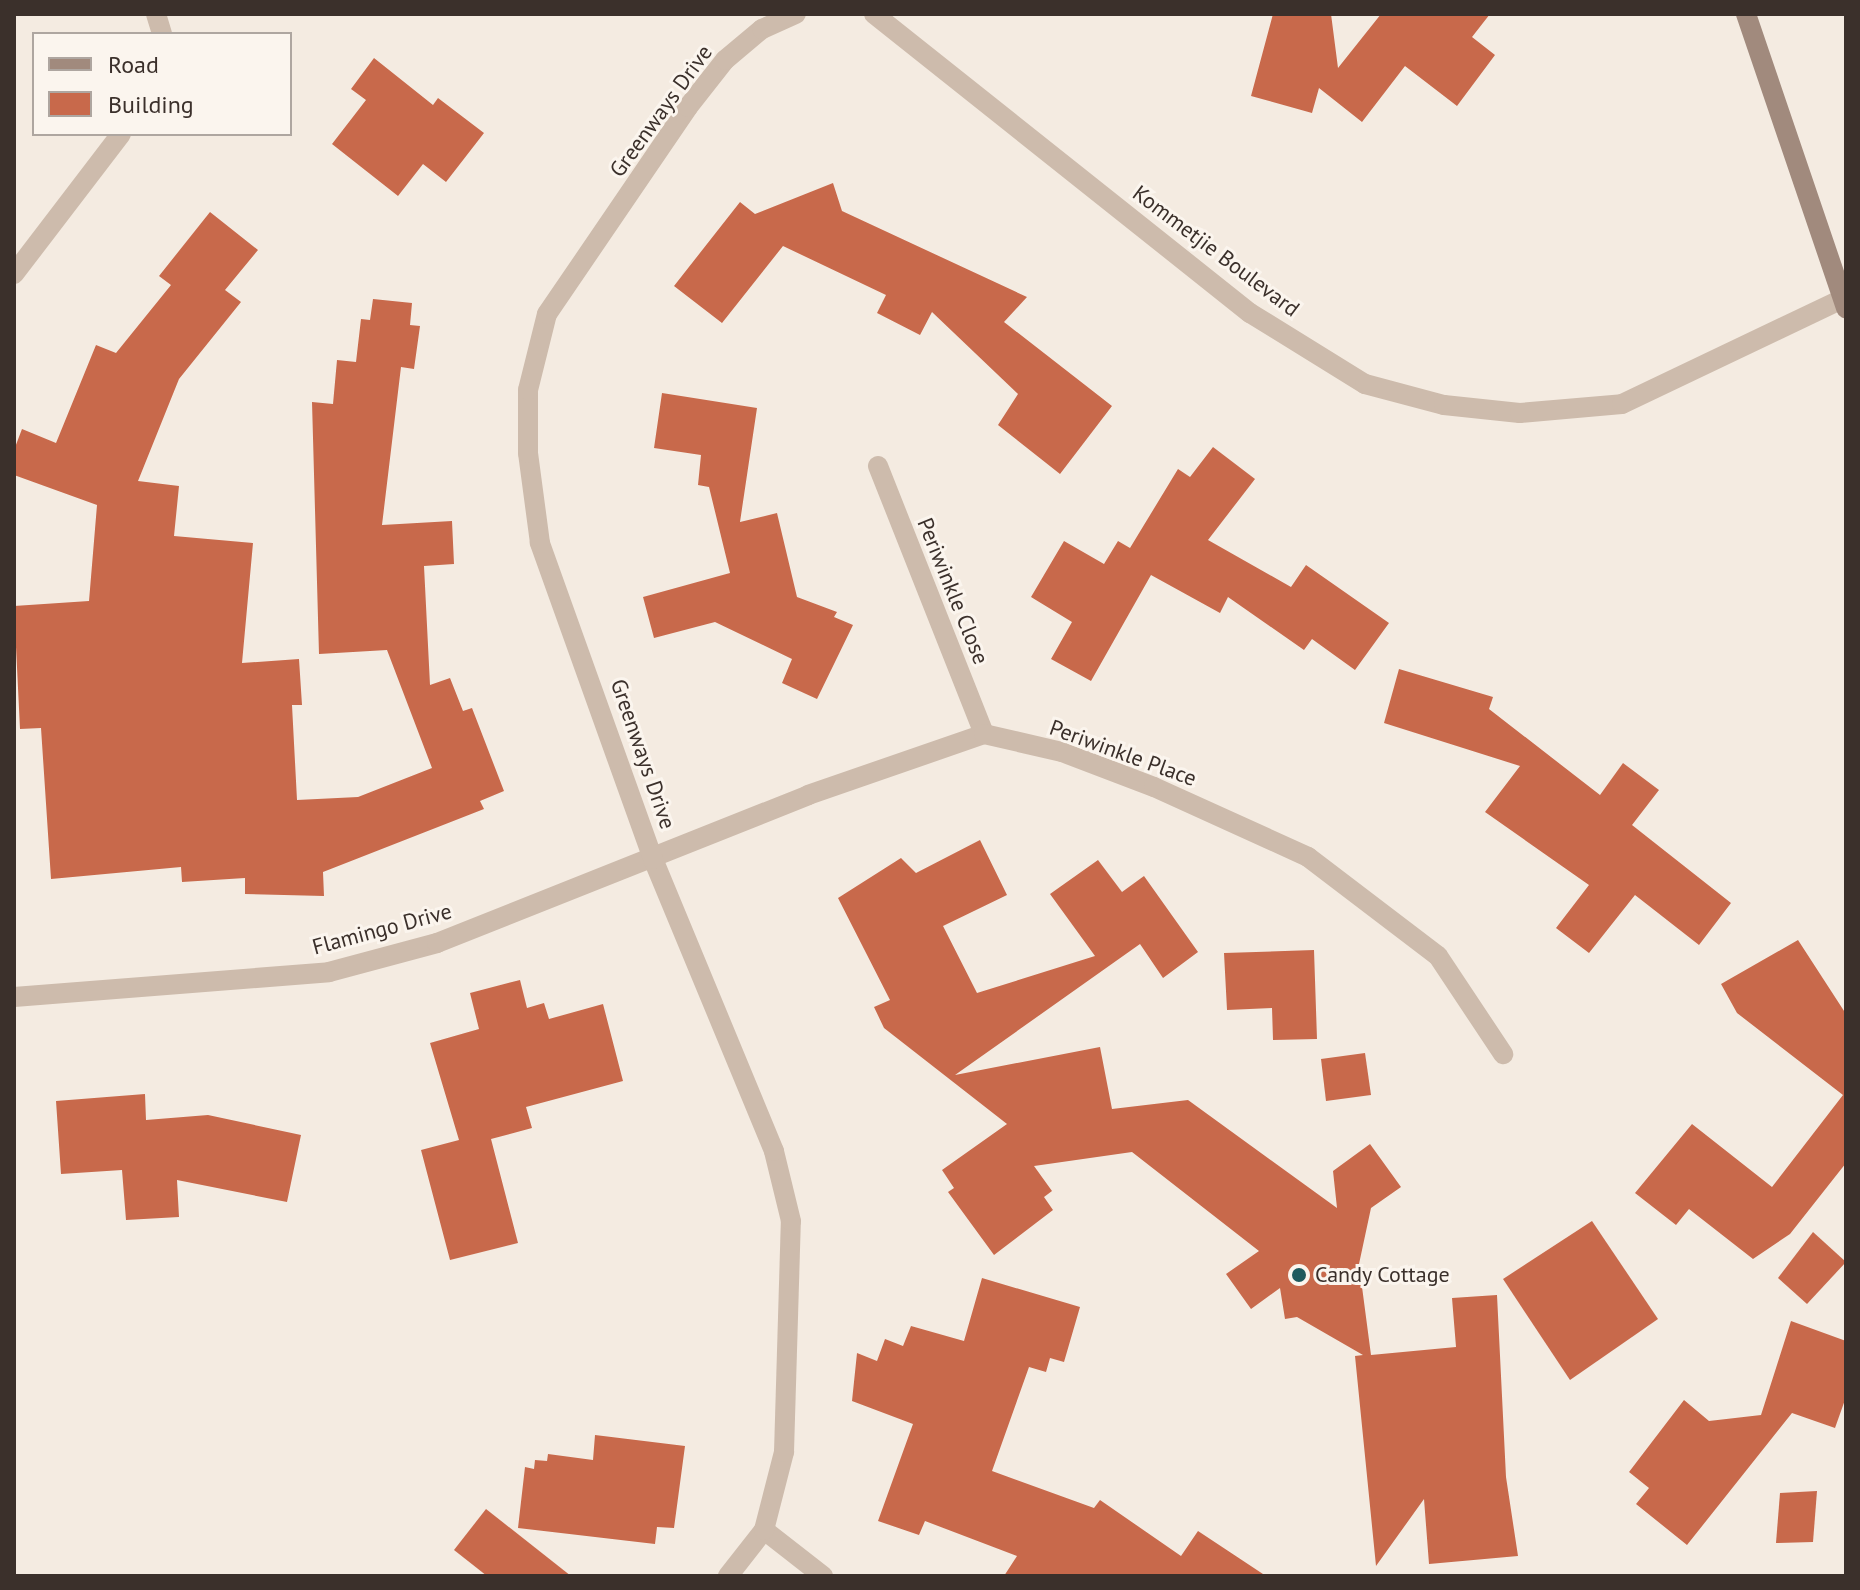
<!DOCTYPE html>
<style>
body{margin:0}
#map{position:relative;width:1860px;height:1590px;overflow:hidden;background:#f4ebe1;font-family:"PT Sans",sans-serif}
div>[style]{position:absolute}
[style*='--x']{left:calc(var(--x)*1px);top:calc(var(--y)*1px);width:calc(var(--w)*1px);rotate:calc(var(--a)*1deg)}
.building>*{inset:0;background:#c8694b}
.street>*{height:20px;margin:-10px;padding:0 10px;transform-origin:10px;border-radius:10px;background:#cdbbac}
.secondary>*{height:20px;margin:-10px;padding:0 10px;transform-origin:10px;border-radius:10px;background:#a18a7d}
.dots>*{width:22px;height:22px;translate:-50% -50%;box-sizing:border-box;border:4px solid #fbf5ee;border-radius:50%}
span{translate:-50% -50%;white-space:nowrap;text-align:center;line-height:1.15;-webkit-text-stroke:6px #fbf5ee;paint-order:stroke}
.street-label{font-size:22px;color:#3b302b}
.poi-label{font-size:22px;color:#3b302b}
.left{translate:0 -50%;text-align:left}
.frame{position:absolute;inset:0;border:16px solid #3b302b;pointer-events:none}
.legend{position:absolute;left:32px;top:32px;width:260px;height:104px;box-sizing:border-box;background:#fbf5ee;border:2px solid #aea6a0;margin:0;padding:10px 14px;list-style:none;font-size:24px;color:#3b302b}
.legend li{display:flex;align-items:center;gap:16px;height:40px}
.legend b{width:40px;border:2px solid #aea6a0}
</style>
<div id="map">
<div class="building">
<div style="clip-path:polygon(1273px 14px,1331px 14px,1338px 68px,1381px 14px,1490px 14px,1472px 37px,1495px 55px,1457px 106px,1405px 66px,1362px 122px,1319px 88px,1312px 113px,1251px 96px)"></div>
<div style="clip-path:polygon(374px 58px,433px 105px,438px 98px,484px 133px,446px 182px,423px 164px,398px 196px,332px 144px,366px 100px,351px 89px)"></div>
<div style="clip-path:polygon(833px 183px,842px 211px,1027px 297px,1004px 322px,1112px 406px,1060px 474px,998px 425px,1018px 394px,932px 312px,920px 335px,877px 313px,886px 295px,783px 246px,722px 323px,674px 286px,740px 202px,755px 214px)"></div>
<div style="clip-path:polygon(210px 212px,258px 250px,225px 290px,241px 302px,179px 379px,138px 481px,179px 486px,174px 536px,253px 543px,242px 663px,299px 659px,302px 705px,292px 705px,297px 800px,358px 797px,432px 768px,387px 650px,319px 654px,312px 402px,333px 404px,337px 360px,356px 362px,361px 319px,370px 320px,373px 299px,412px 303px,410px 325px,420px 326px,414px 369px,401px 367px,382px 525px,452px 521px,454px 564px,424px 566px,430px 685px,450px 678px,463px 711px,472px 708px,504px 791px,480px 801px,484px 809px,323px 872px,324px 896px,245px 894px,245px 878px,182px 882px,181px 867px,51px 879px,41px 728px,20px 729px,14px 606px,89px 601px,97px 505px,14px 475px,14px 450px,22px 429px,56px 443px,96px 345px,116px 353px,171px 285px,159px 276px)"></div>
<div style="clip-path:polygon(662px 393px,757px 408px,740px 522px,777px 513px,797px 597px,837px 612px,834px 617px,853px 625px,817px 699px,782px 683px,792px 659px,715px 622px,654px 638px,643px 597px,730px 573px,709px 487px,698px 485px,701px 455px,654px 448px)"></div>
<div style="clip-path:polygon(1213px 447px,1255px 479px,1208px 540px,1291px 587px,1306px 565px,1389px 623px,1355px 670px,1312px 639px,1304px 650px,1228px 597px,1220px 613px,1151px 575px,1091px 681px,1051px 659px,1072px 622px,1031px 597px,1064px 541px,1104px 564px,1118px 541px,1130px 548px,1178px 469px,1190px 477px)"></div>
<div style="clip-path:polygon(1399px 669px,1493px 697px,1489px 709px,1600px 795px,1623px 763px,1659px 790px,1632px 825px,1731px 903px,1699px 945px,1635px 895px,1589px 953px,1556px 928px,1589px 885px,1485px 812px,1520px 766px,1384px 723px)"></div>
<div style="clip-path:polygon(980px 840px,1007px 895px,943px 926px,977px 993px,1095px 956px,1050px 894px,1098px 860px,1122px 892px,1144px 876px,1198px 952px,1163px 978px,1140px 944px,955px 1075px,1100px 1047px,1112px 1109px,1188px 1100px,1337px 1208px,1333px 1171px,1370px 1144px,1401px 1187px,1371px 1208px,1359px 1264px,1371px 1355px,1456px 1347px,1452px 1298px,1497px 1295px,1506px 1477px,1518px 1556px,1429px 1564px,1424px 1499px,1376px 1566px,1355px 1356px,1363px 1355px,1297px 1317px,1285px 1319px,1280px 1288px,1251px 1309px,1226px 1274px,1259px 1251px,1132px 1152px,1034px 1166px,1052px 1191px,1044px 1197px,1053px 1210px,994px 1255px,948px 1192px,954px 1188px,942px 1170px,1007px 1124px,884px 1028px,874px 1007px,890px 1000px,838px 898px,901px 858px,916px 873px)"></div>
<div style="clip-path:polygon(1798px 940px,1846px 1014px,1846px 1163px,1790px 1234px,1753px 1259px,1689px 1209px,1676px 1225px,1635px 1193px,1692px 1124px,1772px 1187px,1843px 1095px,1737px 1013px,1721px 984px)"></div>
<div style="clip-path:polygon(1314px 950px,1317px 1039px,1273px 1040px,1272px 1008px,1227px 1010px,1224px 953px)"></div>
<div style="clip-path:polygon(520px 980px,527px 1008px,544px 1003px,549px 1019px,603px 1004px,623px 1081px,526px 1107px,532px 1128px,491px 1139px,518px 1243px,450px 1260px,421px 1150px,459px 1140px,430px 1043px,479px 1029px,470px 993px)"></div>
<div style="clip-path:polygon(1365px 1053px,1371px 1095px,1326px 1101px,1321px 1059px)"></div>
<div style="clip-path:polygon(145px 1094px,146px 1120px,208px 1115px,301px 1135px,287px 1202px,177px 1180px,179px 1217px,126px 1220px,122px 1170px,61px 1174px,56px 1101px)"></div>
<div style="clip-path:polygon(1592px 1221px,1658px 1319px,1570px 1380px,1503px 1279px)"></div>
<div style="clip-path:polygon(1813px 1232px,1846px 1262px,1807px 1304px,1778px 1278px)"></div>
<div style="clip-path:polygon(982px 1278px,1080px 1307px,1064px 1362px,1050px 1358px,1046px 1372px,1029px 1367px,992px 1471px,1094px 1508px,1100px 1500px,1181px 1556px,1198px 1531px,1266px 1576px,1004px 1576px,1017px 1556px,925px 1521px,919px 1535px,878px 1521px,913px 1424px,852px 1401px,857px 1353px,877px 1361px,885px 1339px,903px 1346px,911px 1326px,964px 1341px)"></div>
<div style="clip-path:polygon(1791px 1321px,1846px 1341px,1846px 1397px,1835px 1428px,1792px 1413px,1687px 1545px,1636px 1504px,1649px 1488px,1629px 1472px,1684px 1400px,1709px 1421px,1761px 1415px)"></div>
<div style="clip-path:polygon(595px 1435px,685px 1446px,674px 1528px,657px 1527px,655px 1544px,518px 1528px,525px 1467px,534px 1469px,535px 1460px,547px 1461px,548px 1454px,593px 1460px)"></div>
<div style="clip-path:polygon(1817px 1491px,1813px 1542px,1776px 1543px,1780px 1493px)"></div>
<div style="clip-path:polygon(486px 1509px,571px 1576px,487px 1576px,454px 1550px)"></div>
</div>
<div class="street">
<div style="--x:156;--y:14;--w:21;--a:73"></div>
<div style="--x:874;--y:14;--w:480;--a:38.5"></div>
<div style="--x:1250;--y:313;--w:135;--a:31.7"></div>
<div style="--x:1365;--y:384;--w:82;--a:14.9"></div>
<div style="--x:1444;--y:405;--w:76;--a:6"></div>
<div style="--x:1520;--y:413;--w:102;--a:-5"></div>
<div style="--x:1622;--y:404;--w:244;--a:-25.5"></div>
<div style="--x:14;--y:274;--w:176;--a:-52.6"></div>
<div style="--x:878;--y:466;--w:288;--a:68.4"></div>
<div style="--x:14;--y:997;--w:316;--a:-4.5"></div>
<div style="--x:329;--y:972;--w:112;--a:-15"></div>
<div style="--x:437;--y:943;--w:399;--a:-21.7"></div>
<div style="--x:808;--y:795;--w:186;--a:-19.1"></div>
<div style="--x:984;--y:734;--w:80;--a:13"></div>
<div style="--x:1062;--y:752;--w:98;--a:20.8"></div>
<div style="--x:1154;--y:787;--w:169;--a:24.4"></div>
<div style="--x:1308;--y:857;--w:163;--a:37.3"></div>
<div style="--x:1438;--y:956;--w:118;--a:56.4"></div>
<div style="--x:764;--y:1530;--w:75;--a:37.9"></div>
<div style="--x:728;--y:1576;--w:58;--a:-52"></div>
<div style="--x:764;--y:1530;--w:81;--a:-75.6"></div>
<div style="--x:784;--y:1452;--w:231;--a:-88.3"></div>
<div style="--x:791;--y:1221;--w:72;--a:-103.7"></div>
<div style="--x:774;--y:1151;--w:316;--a:-112.5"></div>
<div style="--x:653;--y:859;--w:336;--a:-109.7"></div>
<div style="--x:540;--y:543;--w:91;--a:-97.6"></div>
<div style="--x:528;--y:453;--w:63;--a:-90"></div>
<div style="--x:528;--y:390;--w:78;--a:-76"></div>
<div style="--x:547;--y:314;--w:250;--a:-55.7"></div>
<div style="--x:688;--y:107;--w:60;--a:-51.8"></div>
<div style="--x:725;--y:60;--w:48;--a:-40"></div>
<div style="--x:762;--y:29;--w:37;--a:-24"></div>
</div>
<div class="secondary">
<div style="--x:1746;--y:14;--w:311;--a:71.2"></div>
</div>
<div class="dots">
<div style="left:1299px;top:1275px;background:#1f5a5e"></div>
</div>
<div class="street-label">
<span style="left:661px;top:111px;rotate:-54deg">Greenways Drive</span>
<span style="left:1216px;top:251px;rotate:37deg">Kommetjie Boulevard</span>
<span style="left:953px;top:591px;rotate:68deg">Periwinkle Close</span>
<span style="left:1123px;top:753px;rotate:20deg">Periwinkle Place</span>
<span style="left:643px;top:754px;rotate:71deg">Greenways Drive</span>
<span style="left:382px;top:929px;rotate:-15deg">Flamingo Drive</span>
</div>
<div class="poi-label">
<span class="left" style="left:1315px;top:1275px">Candy Cottage</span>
</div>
<div class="frame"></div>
<ul class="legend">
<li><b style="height:10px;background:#a18a7d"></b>Road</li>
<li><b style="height:22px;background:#c8694b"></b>Building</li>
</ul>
</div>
